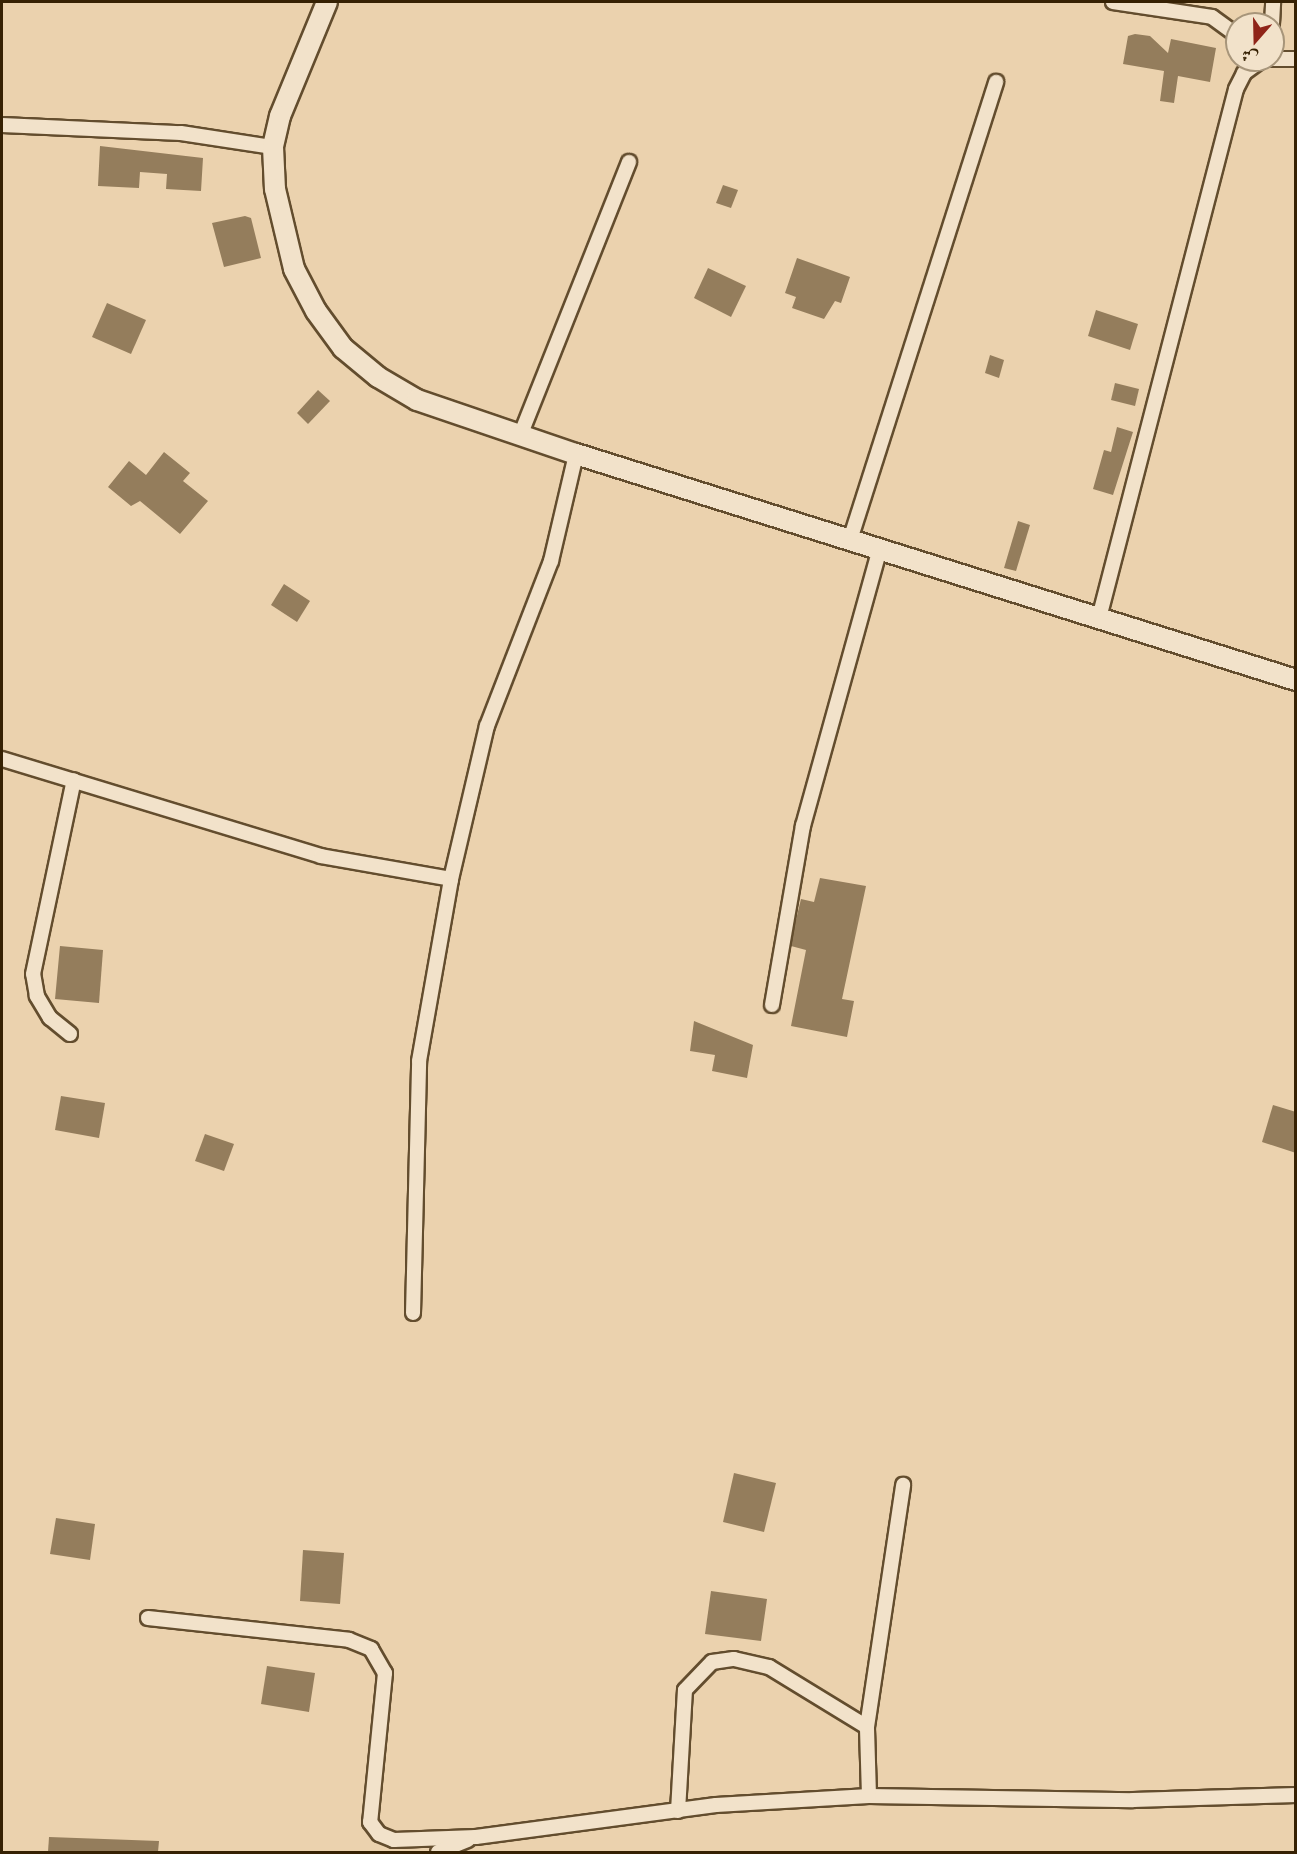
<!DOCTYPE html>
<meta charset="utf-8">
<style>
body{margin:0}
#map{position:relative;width:1297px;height:1854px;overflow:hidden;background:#ebd2ae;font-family:"Gentium Book Plus",Amiri,serif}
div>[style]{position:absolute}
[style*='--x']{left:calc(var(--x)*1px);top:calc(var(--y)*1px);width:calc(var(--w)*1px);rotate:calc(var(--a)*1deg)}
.building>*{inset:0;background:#947d5c}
.roads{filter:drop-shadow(2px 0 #634d2e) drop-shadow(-2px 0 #634d2e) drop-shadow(0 2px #634d2e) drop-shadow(0 -2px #634d2e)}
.street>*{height:14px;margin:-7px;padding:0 7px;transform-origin:7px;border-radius:7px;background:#f2e2ca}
.secondary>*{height:20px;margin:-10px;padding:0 10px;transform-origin:10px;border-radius:10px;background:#f2e2ca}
span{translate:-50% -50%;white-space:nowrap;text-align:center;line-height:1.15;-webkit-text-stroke:4.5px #f2e2ca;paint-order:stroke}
.frame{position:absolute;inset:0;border:3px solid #362103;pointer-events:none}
.north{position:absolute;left:1225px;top:12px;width:60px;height:60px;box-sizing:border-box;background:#f2e2ca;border:2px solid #a7957a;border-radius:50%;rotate:200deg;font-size:16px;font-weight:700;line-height:24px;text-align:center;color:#362103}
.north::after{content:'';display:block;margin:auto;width:21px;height:27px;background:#8f2418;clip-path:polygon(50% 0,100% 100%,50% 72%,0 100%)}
</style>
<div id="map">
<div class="building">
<div style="clip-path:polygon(1135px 34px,1150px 36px,1168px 53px,1171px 39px,1216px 48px,1210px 82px,1178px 76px,1174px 103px,1160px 101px,1164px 71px,1123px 64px,1128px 36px)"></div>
<div style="clip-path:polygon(100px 146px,203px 158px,201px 191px,166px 189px,167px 174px,140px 172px,139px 188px,98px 186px)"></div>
<div style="clip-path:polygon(723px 185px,738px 190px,731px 208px,716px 203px)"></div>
<div style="clip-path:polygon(245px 216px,251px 218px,261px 258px,224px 267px,212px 223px)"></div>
<div style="clip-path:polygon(797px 258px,850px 277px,841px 303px,835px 301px,824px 319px,792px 308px,796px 297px,785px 293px)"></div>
<div style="clip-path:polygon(708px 268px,746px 286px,731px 317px,694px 298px)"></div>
<div style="clip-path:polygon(107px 303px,146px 320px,131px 354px,92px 337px)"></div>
<div style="clip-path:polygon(1096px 310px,1138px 324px,1130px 350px,1088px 336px)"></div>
<div style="clip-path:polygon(990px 355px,1004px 360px,999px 378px,985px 373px)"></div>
<div style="clip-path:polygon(1115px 383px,1139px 389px,1135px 406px,1111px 400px)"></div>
<div style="clip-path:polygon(318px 390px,330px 401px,308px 424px,297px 413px)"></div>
<div style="clip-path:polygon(1117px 427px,1133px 432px,1113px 495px,1093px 489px,1104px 450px,1111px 452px)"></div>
<div style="clip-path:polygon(164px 452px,190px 473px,183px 481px,208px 501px,180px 534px,140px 501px,131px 506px,108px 487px,129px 461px,146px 475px)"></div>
<div style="clip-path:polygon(1018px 521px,1030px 525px,1016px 571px,1004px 568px)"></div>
<div style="clip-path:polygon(284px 584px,310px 601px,297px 622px,271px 605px)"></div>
<div style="clip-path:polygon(820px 878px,866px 886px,842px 999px,854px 1001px,847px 1037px,791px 1026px,806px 950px,791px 946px,795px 924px,801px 899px,814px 902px)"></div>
<div style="clip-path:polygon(60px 946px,103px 950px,99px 1003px,55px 999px)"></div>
<div style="clip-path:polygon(694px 1021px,753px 1045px,747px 1078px,712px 1071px,715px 1055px,690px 1051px)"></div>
<div style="clip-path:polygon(61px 1096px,105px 1103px,99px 1138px,55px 1130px)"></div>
<div style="clip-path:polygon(1273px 1105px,1296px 1112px,1296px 1153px,1262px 1142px)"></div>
<div style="clip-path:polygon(205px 1134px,234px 1144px,224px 1171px,195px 1161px)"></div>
<div style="clip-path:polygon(734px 1473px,776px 1483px,764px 1532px,723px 1522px)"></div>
<div style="clip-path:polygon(56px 1518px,95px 1524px,90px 1560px,50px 1554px)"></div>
<div style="clip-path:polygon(303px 1550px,344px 1553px,340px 1604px,300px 1601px)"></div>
<div style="clip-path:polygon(711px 1591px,767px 1599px,761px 1641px,705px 1634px)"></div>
<div style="clip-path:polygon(267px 1666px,315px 1673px,309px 1712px,261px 1704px)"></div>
<div style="clip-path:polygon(49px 1837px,159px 1841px,158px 1852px,48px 1852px)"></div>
</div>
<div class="roads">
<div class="street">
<div style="--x:1113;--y:2;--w:100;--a:8.6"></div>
<div style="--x:1212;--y:17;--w:31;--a:36"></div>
<div style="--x:1272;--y:24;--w:22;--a:-87"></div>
<div style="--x:1273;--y:59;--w:23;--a:0"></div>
<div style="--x:2;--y:125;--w:179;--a:2.6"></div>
<div style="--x:181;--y:133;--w:93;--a:8.7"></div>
<div style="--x:520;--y:436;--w:295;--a:-68.3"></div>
<div style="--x:850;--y:540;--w:481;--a:-72.3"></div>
<div style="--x:1099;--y:618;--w:546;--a:-75.48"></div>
<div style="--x:1236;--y:89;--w:18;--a:-63"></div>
<div style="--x:1244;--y:73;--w:22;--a:-36"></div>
<div style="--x:2;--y:759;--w:333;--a:16.9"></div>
<div style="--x:321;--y:856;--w:132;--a:10"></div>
<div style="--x:451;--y:879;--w:157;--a:-76.8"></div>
<div style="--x:487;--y:726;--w:177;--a:-68.8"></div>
<div style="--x:551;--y:561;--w:110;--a:-76.8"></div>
<div style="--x:772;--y:1005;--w:182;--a:-80.2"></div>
<div style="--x:803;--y:826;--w:288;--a:-74.5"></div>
<div style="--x:70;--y:1034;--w:26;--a:-141"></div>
<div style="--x:50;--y:1018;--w:26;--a:-121"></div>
<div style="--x:37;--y:996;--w:22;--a:-100"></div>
<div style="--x:33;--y:974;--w:198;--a:-78.1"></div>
<div style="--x:413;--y:1313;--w:252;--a:-88.6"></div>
<div style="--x:419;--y:1061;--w:185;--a:-80"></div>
<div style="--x:148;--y:1618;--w:202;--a:6.2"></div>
<div style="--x:349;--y:1640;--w:24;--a:22"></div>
<div style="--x:371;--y:1649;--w:28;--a:60"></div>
<div style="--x:385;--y:1673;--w:150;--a:95.7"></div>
<div style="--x:370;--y:1822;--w:15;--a:53"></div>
<div style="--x:379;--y:1834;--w:16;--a:22"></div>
<div style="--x:394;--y:1840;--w:82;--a:-2.1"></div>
<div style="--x:476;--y:1837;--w:242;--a:-7.6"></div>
<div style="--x:716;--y:1805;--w:153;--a:-3.4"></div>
<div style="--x:869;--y:1796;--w:264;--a:0.9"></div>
<div style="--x:1133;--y:1800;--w:163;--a:-1.8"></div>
<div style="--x:869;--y:1796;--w:69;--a:-91.7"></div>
<div style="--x:867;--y:1727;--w:245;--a:-81.5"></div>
<div style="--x:678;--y:1811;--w:121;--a:-86.7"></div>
<div style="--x:685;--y:1690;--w:39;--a:-46"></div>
<div style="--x:712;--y:1662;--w:22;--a:-8"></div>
<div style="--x:734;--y:1659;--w:36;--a:13"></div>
<div style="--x:769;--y:1667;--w:115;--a:31.5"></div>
<div style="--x:438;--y:1852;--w:32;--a:-22"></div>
</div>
<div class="secondary">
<div style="--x:327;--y:2;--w:123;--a:112.4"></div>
<div style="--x:280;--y:116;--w:32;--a:103"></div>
<div style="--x:273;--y:147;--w:42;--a:87.3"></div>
<div style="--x:275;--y:189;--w:82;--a:76.6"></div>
<div style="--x:294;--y:269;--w:47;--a:62.4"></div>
<div style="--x:316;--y:311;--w:46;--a:53.9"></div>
<div style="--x:343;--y:348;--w:45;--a:39.6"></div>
<div style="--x:378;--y:377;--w:45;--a:30.5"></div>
<div style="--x:417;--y:400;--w:168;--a:18.8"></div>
<div style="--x:576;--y:454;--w:755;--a:17.43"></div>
</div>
</div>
<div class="frame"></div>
<div class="north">ش</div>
</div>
